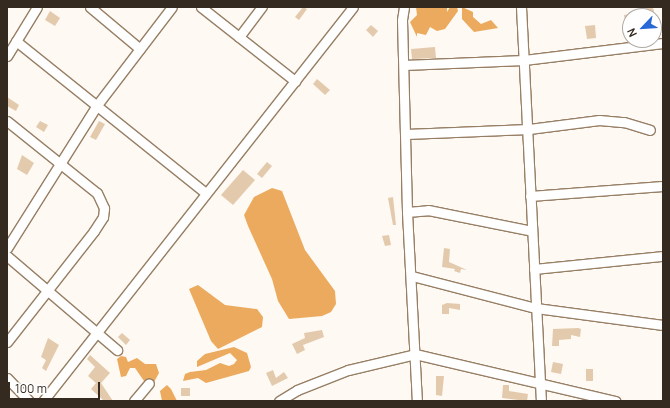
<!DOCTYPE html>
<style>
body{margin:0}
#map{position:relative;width:670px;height:408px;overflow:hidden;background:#fef9f3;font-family:Manrope,sans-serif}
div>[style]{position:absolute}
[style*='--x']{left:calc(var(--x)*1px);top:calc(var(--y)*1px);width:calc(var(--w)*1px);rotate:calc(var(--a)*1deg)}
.forest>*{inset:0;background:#ebaa5d}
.building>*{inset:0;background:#e4caad}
.round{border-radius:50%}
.roads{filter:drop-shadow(1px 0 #977f65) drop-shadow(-1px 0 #977f65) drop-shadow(0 1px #977f65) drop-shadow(0 -1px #977f65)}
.minor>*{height:9px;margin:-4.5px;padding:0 4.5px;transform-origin:4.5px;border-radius:4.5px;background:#fff}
span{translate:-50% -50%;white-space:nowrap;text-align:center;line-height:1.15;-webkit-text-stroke:3px #fff;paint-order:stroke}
.frame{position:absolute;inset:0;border:8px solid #342a1f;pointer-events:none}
.north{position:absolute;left:622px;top:8px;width:40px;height:40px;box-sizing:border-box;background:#fff;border:1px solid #aeaaa5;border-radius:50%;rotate:245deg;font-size:11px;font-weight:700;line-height:16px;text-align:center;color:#342a1f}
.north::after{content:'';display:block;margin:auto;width:14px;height:18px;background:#2769d6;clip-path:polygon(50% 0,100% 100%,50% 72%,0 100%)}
.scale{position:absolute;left:8px;top:382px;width:92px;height:18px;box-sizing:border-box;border:2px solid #342a1f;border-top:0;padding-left:5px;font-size:12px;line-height:14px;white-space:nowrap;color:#342a1f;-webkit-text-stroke:3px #fff;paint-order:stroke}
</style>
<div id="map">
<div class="forest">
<div style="clip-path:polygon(416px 7px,447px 7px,447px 12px,450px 7px,457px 7px,458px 11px,445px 29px,437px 31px,430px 27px,426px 35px,417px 33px,417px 37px,410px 22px,417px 15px)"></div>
<div style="clip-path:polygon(462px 7px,473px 12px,473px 17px,481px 24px,491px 20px,498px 28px,474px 32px,462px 19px)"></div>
<div style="clip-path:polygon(272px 188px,282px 191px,305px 250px,335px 291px,336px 304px,331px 312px,322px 316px,289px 319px,278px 301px,272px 279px,248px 226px,244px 215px,254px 197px)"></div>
<div style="clip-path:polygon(198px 285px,225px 305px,257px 309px,263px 317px,262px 327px,218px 349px,211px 341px,189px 289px)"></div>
<div style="clip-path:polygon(234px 347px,247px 353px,251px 367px,249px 371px,206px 383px,198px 378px,183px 381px,185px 374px,190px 372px,206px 370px,220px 363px,229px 366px,234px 364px,237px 360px,230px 353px,197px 367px,197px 361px,205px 354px)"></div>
<div style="clip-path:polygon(121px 356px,126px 357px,128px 362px,137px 358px,145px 364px,156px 364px,159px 373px,154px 382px,144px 381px,135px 368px,130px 368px,126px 376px,121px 377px,117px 359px)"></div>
<div style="clip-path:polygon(167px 385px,171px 389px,177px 401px,162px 401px,160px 391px)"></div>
</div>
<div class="building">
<div class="round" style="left:642.5px;top:5.5px;width:11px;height:11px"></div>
<div style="clip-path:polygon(303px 7px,307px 9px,299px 20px,295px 17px)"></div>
<div style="clip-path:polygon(50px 11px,60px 18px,55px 26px,45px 20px)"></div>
<div style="clip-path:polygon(630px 14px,630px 36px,627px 36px,624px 15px)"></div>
<div style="clip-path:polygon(371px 25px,378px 31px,373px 37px,366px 30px)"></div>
<div style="clip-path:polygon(595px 25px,596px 38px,587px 39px,585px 26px)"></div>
<div style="clip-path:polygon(435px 47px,436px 58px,412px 59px,411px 49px)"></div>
<div style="clip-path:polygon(317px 79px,330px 90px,325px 95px,313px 84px)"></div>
<div style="clip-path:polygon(7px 97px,19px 105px,16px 111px,7px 106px)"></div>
<div style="clip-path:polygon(40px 121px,48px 125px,44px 132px,36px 127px)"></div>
<div style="clip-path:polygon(99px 121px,105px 124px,96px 140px,90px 137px)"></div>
<div style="clip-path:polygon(22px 155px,34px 163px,27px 175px,17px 169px)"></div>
<div style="clip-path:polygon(267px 162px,272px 166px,262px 178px,257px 174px)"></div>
<div style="clip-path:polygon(243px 170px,255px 180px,233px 205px,221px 195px)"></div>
<div style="clip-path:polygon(393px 197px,396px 225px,393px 225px,388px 198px)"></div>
<div style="clip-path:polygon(389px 235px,391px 245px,385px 246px,382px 236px)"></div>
<div style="clip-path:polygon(444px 248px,450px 249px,449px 262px,467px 270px,461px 269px,460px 273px,454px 271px,455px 269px,442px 267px)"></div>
<div style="clip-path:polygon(447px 303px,460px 304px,460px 310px,449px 308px,449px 314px,442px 314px,442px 305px)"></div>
<div style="clip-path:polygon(553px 329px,578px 328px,581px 329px,580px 337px,571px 335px,571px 339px,559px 340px,559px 346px,552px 346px)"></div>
<div style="clip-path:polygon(322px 330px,324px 337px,303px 345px,305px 350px,297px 354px,292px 344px,305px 338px,304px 333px)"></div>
<div style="clip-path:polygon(122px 333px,130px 340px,126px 345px,118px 337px)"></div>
<div style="clip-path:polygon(48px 338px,59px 345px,46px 371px,42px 368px,46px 360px,41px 357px)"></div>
<div style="clip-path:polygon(90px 355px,110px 373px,101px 383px,113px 401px,104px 401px,91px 389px,96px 383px,88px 376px,95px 367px,87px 359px)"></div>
<div style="clip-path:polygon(553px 362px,563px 364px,561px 374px,551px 372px)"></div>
<div style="clip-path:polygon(586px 369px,593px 369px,593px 381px,586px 381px)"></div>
<div style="clip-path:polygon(273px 370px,276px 378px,284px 372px,288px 378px,272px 386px,266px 373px)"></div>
<div style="clip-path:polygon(436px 376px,444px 376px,442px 396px,436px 395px)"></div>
<div style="clip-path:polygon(503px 385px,509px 385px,509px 391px,528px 394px,527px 401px,502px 398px)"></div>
<div style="clip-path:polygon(181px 388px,190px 388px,190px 396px,181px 396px)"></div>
</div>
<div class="roads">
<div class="minor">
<div style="--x:90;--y:7;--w:65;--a:40"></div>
<div style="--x:201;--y:7;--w:120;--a:38.2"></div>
<div style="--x:404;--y:7;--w:13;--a:99"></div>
<div style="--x:402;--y:20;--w:192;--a:88.5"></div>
<div style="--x:407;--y:212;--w:189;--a:87"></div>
<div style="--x:521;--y:7;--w:395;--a:87.1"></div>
<div style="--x:239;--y:37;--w:38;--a:-53"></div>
<div style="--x:16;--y:41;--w:243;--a:38.7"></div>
<div style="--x:7;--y:56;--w:57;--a:-58.5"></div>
<div style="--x:404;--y:65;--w:120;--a:-2.4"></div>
<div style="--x:524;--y:60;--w:140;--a:-7"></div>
<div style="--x:7;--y:121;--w:115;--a:38.7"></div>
<div style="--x:97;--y:193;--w:17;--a:65"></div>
<div style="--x:104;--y:208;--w:9;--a:96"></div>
<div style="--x:103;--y:217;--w:17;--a:123"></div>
<div style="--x:94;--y:231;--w:141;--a:128.1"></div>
<div style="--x:406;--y:134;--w:123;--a:-2.3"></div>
<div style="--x:529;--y:129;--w:71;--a:-7.3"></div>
<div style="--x:599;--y:120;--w:25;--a:5"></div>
<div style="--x:624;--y:122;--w:27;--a:17"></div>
<div style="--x:530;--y:196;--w:133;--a:-4.3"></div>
<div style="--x:407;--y:212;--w:21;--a:-5"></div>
<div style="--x:428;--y:210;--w:106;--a:11.4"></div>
<div style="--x:7;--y:248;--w:169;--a:-57.8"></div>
<div style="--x:97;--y:105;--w:123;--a:-52.6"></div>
<div style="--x:7;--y:256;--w:145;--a:40.5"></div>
<div style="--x:534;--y:269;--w:130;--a:-5.8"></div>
<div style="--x:412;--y:276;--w:128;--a:14.5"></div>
<div style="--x:536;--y:308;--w:128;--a:7.6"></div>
<div style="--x:7;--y:378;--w:32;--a:46"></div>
<div style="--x:43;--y:401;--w:501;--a:-51.8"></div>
<div style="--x:134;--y:401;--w:23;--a:-50"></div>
<div style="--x:279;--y:401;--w:21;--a:-31"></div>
<div style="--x:297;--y:390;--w:55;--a:-21.4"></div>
<div style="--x:348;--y:370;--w:69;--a:-13.4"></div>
<div style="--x:415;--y:354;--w:206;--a:13.2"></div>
</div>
</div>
<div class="frame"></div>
<div class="north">N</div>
<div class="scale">100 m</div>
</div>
